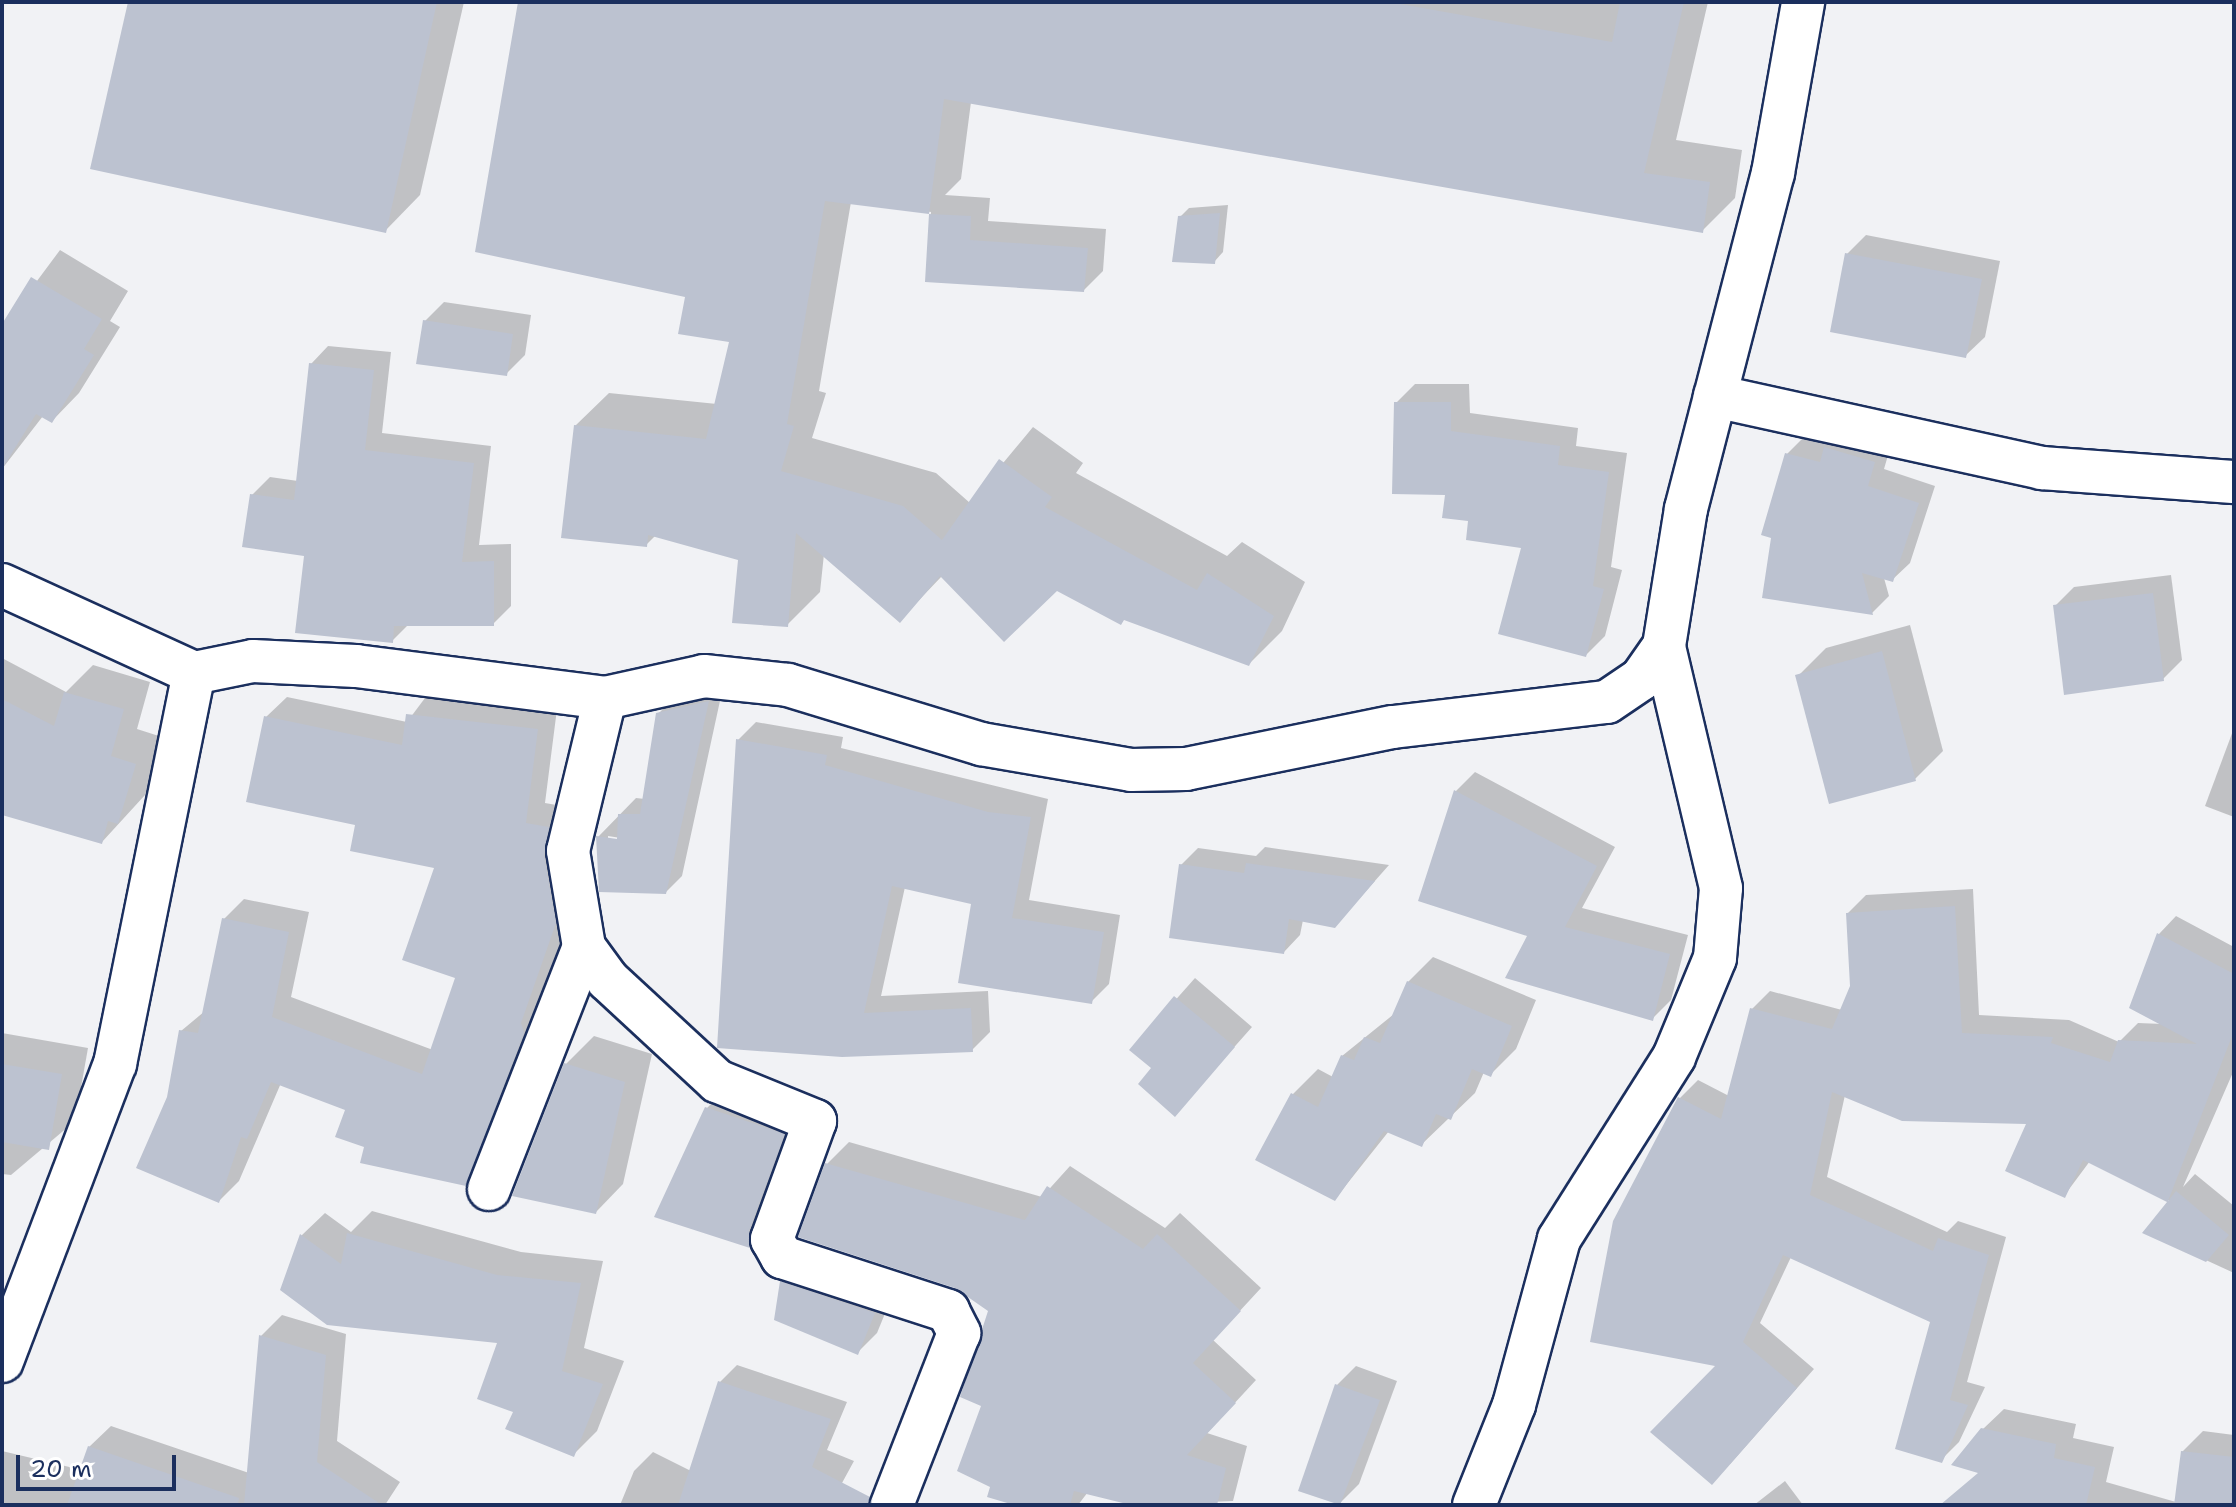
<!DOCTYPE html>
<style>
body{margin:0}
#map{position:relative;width:2236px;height:1507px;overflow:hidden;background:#f1f2f5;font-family:"Shantell Sans",sans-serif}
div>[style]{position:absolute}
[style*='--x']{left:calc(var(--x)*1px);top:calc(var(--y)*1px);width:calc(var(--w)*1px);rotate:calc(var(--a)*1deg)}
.shadow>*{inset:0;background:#0003}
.building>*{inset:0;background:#bcc2d0}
.roads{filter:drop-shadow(2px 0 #1b2f5e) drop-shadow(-2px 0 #1b2f5e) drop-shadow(0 2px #1b2f5e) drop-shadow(0 -2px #1b2f5e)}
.minor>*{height:42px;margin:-21px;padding:0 21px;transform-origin:21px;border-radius:21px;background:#fff}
span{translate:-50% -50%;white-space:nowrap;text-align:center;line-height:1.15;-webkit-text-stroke:8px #fff;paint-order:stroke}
.frame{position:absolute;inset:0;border:4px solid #1b2f5e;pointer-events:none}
.scale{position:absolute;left:16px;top:1455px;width:160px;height:36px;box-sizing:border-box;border:4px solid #1b2f5e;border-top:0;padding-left:10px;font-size:24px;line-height:28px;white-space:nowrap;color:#1b2f5e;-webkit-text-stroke:6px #fff;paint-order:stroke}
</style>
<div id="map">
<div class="shadow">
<div style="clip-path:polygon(130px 2px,464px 2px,420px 195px,385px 231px)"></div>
<div style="clip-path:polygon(520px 2px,1708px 2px,1676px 140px,1742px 150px,1735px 198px,1702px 231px,971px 102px,961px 179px,945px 195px,990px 198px,988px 221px,1106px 229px,1103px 271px,1084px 290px,927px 280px,931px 212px,851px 202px,819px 391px,826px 393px,812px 438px,936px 473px,970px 503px,1033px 427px,1083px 463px,1076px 473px,1227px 556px,1242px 542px,1305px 582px,1282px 631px,1249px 664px,1057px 588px,942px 576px,900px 620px,824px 554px,820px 592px,787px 625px,740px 558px,656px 535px,646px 545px,575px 426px,609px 393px,717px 404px,732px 340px,687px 296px)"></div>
<div style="clip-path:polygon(1228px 205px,1223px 252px,1214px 262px,1180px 217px,1189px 208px)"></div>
<div style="clip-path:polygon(1866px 235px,2000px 261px,1985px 337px,1965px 356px,1847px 254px)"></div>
<div style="clip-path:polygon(60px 250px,128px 291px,110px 321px,120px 327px,79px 393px,52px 421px,43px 416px,2px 469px,2px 328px)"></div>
<div style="clip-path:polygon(444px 302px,531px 315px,525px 355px,506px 374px,425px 321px)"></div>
<div style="clip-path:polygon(328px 346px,391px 352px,382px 433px,491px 446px,479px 545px,511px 544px,511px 606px,493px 624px,409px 624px,392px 641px,252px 495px,270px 477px,298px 481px,311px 364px)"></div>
<div style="clip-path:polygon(1415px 384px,1469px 384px,1470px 413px,1578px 428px,1576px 446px,1627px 453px,1611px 567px,1622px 570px,1605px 636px,1586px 655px,1524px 546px,1470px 520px,1448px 493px,1396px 403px)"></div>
<div style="clip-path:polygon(1843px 431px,1891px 445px,1884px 469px,1935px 486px,1910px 563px,1892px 580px,1884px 578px,1889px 596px,1872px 613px,1787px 454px,1804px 437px,1830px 444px)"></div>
<div style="clip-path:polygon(2171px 575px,2182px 660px,2163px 679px,2055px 606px,2074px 587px)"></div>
<div style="clip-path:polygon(1910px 625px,1943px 751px,1915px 779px,1798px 676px,1826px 648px)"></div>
<div style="clip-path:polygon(2px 658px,66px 692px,93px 665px,150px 682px,137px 729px,162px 737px,145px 795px,102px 842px,2px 813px)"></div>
<div style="clip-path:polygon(evenodd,723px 687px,682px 876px,666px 892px,601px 890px,598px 837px,636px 798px,645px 799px,658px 714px,675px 697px,723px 687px,608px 836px,627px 839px,608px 840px,608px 836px)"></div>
<div style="clip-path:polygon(428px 694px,557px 709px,545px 803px,568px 807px,575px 902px,486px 1164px,465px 1184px,366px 1146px,348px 1108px,281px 1083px,239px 1181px,219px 1201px,169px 1097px,181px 1031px,205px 1011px,224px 919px,244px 899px,309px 912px,291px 997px,433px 1050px,458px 977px,437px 866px,357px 823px,266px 717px,287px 697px,407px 722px)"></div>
<div style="clip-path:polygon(756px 722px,843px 737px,841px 748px,1048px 799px,1029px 900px,1120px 915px,1109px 984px,1091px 1002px,973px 903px,905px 887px,881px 996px,988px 991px,990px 1032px,972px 1050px,842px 1055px,738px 740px)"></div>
<div style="clip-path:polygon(2234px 728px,2234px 817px,2205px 806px)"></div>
<div style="clip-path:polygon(1475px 772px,1615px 847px,1582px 908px,1688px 935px,1671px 1000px,1652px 1019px,1530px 934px,1421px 900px,1456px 791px)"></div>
<div style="clip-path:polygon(1265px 847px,1389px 865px,1335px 926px,1303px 920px,1300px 935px,1284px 952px,1181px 865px,1198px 848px,1256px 856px)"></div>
<div style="clip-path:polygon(1973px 889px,1979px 1015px,2069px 1020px,2119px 1042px,2138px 1023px,2163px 1024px,2159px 934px,2176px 916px,2234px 947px,2234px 1070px,2183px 1187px,2195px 1174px,2234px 1206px,2234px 1273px,2145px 1232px,2170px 1201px,2090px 1161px,2064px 1196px,2029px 1122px,1845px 1095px,1827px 1177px,1947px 1232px,1958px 1221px,2006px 1237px,1967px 1382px,1985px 1387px,1959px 1442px,1941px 1460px,1933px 1321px,1791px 1257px,1760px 1323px,1814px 1369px,1730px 1464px,1719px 1365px,1615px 1222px,1680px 1098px,1698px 1080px,1729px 1096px,1752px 1009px,1770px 991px,1842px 1010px,1852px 986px,1848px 913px,1866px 895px)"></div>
<div style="clip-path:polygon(1433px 957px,1536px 1000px,1516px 1049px,1490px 1075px,1484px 1072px,1475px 1093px,1421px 1145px,1389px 1131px,1335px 1199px,1258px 1160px,1293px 1094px,1318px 1069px,1333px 1077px,1342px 1056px,1394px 1014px,1408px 982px)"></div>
<div style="clip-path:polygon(1195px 978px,1252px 1027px,1175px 1114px,1154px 1068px,1132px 1049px)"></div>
<div style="clip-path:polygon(2px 1033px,88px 1048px,75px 1121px,11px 1175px,2px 1174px)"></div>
<div style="clip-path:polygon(594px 1036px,652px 1054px,623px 1184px,596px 1212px,566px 1064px)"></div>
<div style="clip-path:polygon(735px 1080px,811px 1107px,777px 1218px,750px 1246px,707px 1108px)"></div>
<div style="clip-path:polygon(849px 1142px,1042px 1197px,1070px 1166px,1165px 1228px,1180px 1213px,1261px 1288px,1213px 1340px,1256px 1380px,1207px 1433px,1247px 1446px,1233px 1501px,1139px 1505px,1088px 1492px,1078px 1505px,1021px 1505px,993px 1486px,984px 1405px,991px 1310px,827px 1164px)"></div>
<div style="clip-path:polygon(372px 1211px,521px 1252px,603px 1261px,584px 1348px,624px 1361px,597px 1431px,574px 1454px,516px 1411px,499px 1342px,282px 1289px,302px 1235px,325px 1213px,351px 1232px)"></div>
<div style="clip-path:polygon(800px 1264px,893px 1294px,877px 1333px,858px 1352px,782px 1282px)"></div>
<div style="clip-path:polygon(282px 1315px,346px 1334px,337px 1441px,400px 1482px,385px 1505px,2px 1505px,2px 1451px,82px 1470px,89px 1447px,111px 1426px,249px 1473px,261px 1336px)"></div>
<div style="clip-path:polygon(737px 1365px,847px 1402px,827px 1450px,854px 1461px,830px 1505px,620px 1505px,634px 1471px,653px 1452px,691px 1471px,720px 1382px)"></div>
<div style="clip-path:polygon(1356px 1366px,1397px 1381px,1359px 1484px,1340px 1503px,1337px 1385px)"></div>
<div style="clip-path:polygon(2004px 1409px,2076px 1424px,2073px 1438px,2114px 1447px,2106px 1482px,2176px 1502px,2182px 1452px,2203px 1431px,2234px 1435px,2234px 1505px,1943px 1505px,1987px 1468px,1983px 1429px)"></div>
<div style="clip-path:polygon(1785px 1481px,1803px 1505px,1754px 1505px)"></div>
</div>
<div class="building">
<div style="clip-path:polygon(128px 2px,437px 2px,386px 233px,90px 169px)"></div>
<div style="clip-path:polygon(518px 2px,1389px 2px,1612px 42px,1620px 2px,1684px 2px,1644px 173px,1710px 182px,1703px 233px,944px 99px,929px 214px,825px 201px,787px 424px,794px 426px,781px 471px,903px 506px,942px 540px,999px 459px,1052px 497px,1045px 507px,1197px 590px,1207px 573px,1274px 616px,1249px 666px,1124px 620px,1121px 625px,1057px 591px,1004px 642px,940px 576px,900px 623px,796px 533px,788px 627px,732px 623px,738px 560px,648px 535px,647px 547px,561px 538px,574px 425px,706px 439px,729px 342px,678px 334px,685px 297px,475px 252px)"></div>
<div style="clip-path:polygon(1220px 213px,1215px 264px,1172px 262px,1178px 216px)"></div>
<div style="clip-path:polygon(929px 214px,971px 216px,970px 240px,1088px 248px,1084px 292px,925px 282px)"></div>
<div style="clip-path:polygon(1845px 253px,1982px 279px,1966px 358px,1830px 332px)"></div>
<div style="clip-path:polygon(31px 277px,102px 319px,84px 349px,94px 355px,52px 423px,36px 414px,2px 469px,2px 324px)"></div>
<div style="clip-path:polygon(423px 320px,513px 334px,507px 376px,416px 364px)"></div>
<div style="clip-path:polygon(309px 363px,374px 370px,365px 450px,474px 463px,462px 562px,494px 561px,494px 626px,394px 626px,393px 643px,295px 633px,304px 556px,242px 547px,250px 494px,294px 500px)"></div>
<div style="clip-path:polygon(1394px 402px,1451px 402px,1451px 431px,1560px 446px,1558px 465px,1609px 472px,1593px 586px,1604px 589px,1586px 657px,1498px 634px,1521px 548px,1466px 540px,1468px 521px,1442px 518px,1445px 495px,1392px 494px)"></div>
<div style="clip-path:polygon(1824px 447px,1875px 462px,1868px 486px,1919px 503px,1893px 582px,1862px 573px,1873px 615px,1762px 598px,1771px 538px,1761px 535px,1785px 453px,1820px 462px)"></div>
<div style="clip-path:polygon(2153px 593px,2164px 681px,2064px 695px,2053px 605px)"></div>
<div style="clip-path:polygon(1882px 651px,1916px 781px,1829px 804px,1795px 675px)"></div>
<div style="clip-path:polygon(64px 692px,124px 709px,111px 756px,136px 764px,118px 824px,108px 821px,102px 844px,2px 815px,2px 699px,54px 726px)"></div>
<div style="clip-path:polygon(709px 701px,666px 894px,599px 892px,596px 836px,617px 839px,618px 814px,640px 814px,656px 713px)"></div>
<div style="clip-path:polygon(406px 714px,538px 729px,526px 823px,549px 827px,544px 855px,556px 923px,521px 1023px,524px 1033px,466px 1186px,360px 1163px,364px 1147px,335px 1137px,345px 1110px,271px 1082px,247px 1139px,241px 1137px,219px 1203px,136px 1168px,167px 1097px,179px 1030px,198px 1033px,222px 918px,289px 932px,272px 1017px,422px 1074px,455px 978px,402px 960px,434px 868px,350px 851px,355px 825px,246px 802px,264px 716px,402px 745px)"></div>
<div style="clip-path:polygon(736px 739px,827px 755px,825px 765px,988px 812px,1031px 817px,1012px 918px,1104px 932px,1092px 1004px,958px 983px,971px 904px,892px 886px,864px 1013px,971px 1008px,973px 1052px,842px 1057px,717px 1048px)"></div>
<div style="clip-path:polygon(1454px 790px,1597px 866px,1565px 927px,1670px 954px,1653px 1021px,1505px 978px,1527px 936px,1418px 901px)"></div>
<div style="clip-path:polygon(1246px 863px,1375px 881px,1335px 928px,1289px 919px,1284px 954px,1169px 938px,1179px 864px,1244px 873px)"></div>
<div style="clip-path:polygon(1955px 906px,1962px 1033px,2053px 1037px,2051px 1043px,2110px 1062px,2118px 1040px,2197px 1044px,2129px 1008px,2157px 933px,2234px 974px,2234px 1031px,2168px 1201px,2176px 1191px,2229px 1235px,2206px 1262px,2142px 1233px,2167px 1202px,2083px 1160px,2065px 1198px,2005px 1171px,2026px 1124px,1902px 1121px,1832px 1092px,1810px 1195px,1933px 1251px,1938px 1238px,1989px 1255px,1950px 1400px,1968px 1405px,1942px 1463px,1895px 1449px,1930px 1322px,1783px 1255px,1743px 1342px,1797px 1388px,1712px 1485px,1650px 1432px,1715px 1366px,1590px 1342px,1613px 1221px,1678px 1097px,1721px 1119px,1750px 1008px,1832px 1029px,1850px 986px,1846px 913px)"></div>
<div style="clip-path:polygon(1407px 981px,1512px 1026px,1491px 1077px,1472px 1069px,1451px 1120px,1436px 1114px,1422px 1147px,1384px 1131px,1335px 1201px,1255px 1160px,1291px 1093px,1318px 1107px,1341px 1055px,1354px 1060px,1364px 1037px,1380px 1043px)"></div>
<div style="clip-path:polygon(1174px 996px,1235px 1047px,1175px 1117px,1138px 1084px,1151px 1068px,1129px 1050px)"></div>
<div style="clip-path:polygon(564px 1063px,625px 1082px,596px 1214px,512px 1196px)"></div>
<div style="clip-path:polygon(2px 1064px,62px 1074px,49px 1150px,2px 1142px)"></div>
<div style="clip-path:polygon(705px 1107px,785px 1134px,749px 1231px,750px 1248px,654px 1217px)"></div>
<div style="clip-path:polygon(825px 1163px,1025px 1220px,1047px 1186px,1143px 1249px,1157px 1234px,1241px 1311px,1193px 1363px,1236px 1403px,1187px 1455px,1226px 1468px,1217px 1505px,1131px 1505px,1074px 1491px,1070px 1505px,1014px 1505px,987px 1497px,990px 1487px,957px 1471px,981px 1406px,960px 1397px,988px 1311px,955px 1288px,798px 1237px)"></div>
<div style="clip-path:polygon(347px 1233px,497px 1275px,581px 1283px,562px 1371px,603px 1384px,574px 1457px,505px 1429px,513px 1412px,477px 1399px,497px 1343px,327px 1325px,280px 1290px,300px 1234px,341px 1264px)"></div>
<div style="clip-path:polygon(780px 1281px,875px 1313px,858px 1355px,774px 1320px)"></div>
<div style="clip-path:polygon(259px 1335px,326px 1355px,317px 1462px,382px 1505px,244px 1505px)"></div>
<div style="clip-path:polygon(718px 1381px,831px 1419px,812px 1467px,870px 1497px,869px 1505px,678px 1505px)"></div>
<div style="clip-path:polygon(1335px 1384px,1380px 1400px,1340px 1505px,1298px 1491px)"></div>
<div style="clip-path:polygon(1981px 1428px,2056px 1444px,2054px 1458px,2095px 1467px,2086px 1505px,1940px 1505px,1978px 1473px,1951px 1465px)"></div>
<div style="clip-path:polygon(88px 1446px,239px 1498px,238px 1505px,67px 1505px)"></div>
<div style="clip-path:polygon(2181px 1451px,2234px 1457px,2234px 1505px,2174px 1505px)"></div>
</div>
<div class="roads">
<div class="minor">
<div style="--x:1715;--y:396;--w:335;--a:12.4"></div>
<div style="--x:2042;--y:468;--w:193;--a:4.2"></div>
<div style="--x:2;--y:585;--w:211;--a:24.6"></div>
<div style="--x:194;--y:673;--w:60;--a:-11.5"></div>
<div style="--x:253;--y:661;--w:103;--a:2.8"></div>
<div style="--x:356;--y:666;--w:251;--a:7.3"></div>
<div style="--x:605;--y:698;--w:101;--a:-12.5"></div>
<div style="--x:704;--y:676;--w:84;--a:6.1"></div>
<div style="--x:788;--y:685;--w:202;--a:17"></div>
<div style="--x:981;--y:744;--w:152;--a:9.8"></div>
<div style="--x:1131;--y:770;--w:55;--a:-1"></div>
<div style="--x:1186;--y:769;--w:211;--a:-11.5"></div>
<div style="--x:1393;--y:727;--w:215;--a:-6.7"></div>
<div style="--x:1607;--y:702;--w:41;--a:-34.1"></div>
<div style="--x:1641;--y:679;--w:40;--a:-55.1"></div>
<div style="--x:605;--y:698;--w:157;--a:103.6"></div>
<div style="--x:568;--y:851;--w:97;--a:80.5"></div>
<div style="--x:584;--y:947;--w:41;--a:54"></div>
<div style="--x:608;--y:980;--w:149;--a:42.8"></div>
<div style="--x:717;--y:1081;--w:106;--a:22.2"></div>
<div style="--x:815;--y:1121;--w:126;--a:110"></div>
<div style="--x:772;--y:1239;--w:21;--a:61"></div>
<div style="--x:782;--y:1257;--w:175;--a:18"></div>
<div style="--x:948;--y:1311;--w:25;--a:63"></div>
<div style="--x:959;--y:1333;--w:185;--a:111.3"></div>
<div style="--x:489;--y:1189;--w:260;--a:-68.6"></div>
<div style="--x:2;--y:1361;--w:318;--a:-69.2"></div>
<div style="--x:115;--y:1064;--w:399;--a:-78.6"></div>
<div style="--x:1474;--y:1505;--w:108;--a:-68.2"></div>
<div style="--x:1514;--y:1405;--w:172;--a:-74.8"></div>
<div style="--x:1559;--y:1239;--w:215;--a:-57.7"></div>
<div style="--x:1674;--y:1057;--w:107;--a:-67.5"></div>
<div style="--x:1715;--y:958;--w:70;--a:-85.1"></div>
<div style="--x:1721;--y:888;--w:249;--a:-103.3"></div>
<div style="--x:1664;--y:646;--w:139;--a:-80.9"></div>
<div style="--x:1686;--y:509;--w:347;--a:-75.5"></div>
<div style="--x:1773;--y:173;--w:174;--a:-80"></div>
</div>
</div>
<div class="frame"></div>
<div class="scale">20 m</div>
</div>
